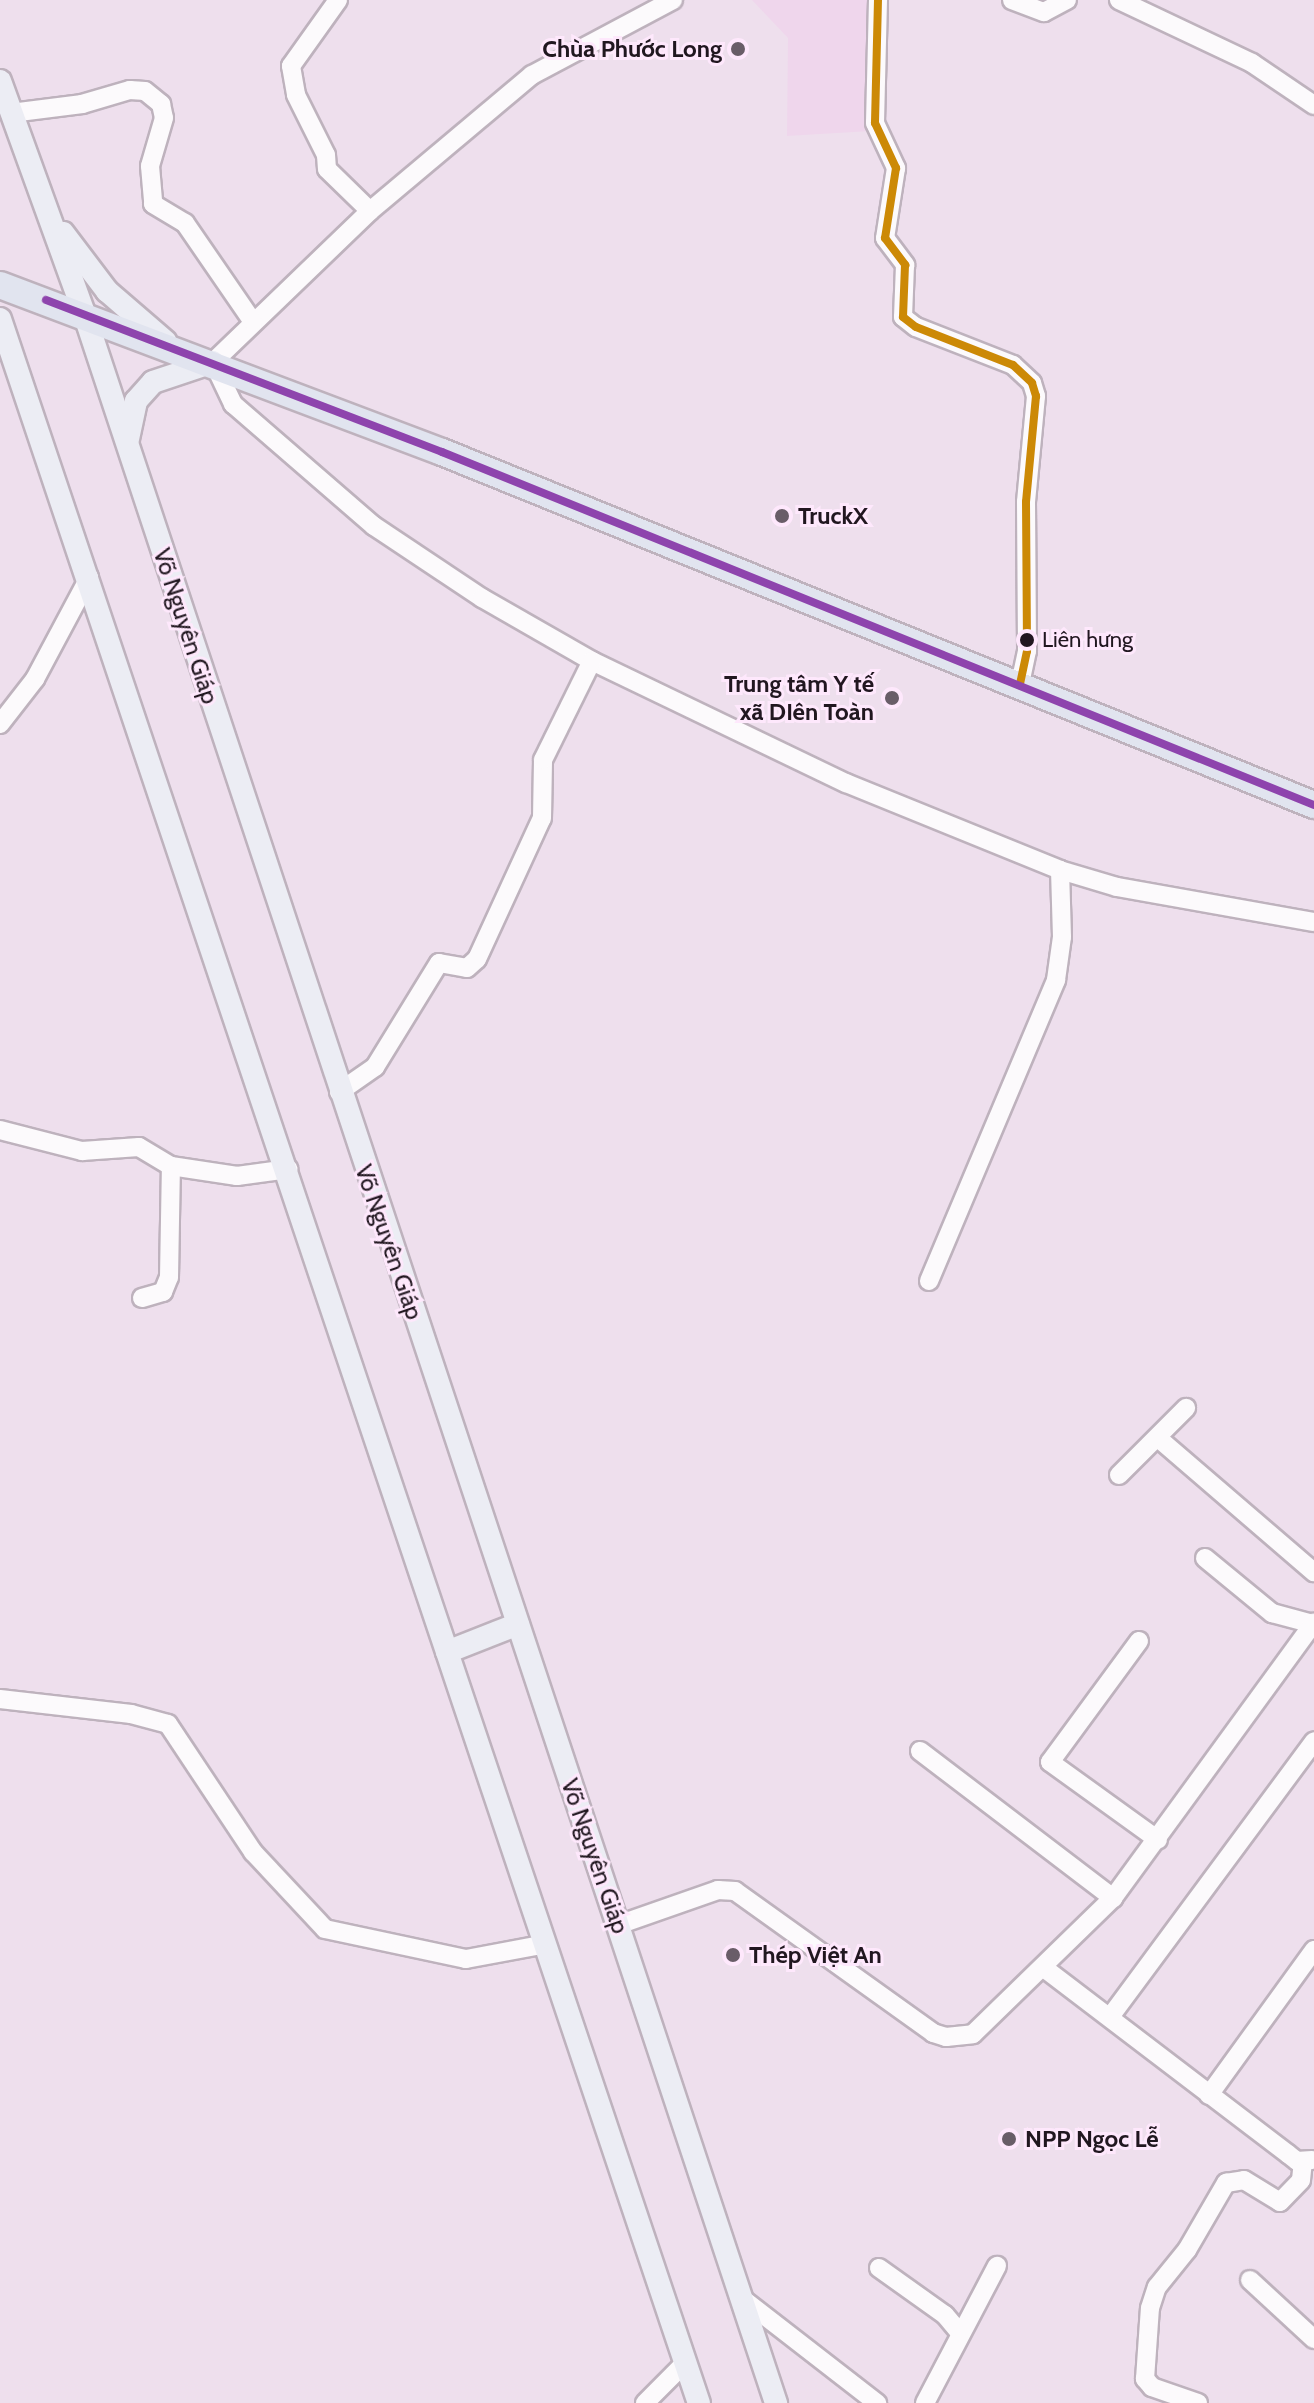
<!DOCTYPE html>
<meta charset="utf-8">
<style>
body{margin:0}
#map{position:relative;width:1314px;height:2403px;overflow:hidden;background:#eedfed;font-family:Cabin,sans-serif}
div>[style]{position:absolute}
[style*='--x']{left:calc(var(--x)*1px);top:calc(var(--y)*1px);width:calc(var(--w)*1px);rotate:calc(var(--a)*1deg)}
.built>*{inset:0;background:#efd6ec}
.roads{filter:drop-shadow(2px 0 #beb2bd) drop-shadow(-2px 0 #beb2bd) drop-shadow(0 2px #beb2bd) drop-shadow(0 -2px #beb2bd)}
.minor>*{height:18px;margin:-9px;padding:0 9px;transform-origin:9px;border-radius:9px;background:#fcfafc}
.major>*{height:22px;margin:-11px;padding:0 11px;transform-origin:11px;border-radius:11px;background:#ecedf4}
.highway>*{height:26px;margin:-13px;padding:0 13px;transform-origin:13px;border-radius:13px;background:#e1e4ef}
.bus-1>*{height:8px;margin:-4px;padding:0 4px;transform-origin:4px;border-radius:4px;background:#cc8906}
.bus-2>*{height:8px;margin:-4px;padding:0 4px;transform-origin:4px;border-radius:4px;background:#8e44ad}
.dots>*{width:22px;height:22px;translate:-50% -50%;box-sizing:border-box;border:4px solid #fee8fc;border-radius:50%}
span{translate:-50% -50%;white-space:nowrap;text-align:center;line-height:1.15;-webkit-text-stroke:6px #fee8fc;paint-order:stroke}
.bus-label{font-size:22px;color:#211720}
.left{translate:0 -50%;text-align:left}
.poi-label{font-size:24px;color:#211720;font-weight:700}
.right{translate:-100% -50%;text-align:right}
.street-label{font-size:24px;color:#211720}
</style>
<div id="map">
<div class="built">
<div style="clip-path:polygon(752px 0,873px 0,870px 131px,787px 136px,788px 38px)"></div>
</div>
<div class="roads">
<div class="minor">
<div style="--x:338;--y:0;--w:81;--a:125.5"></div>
<div style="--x:291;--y:66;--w:29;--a:80"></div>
<div style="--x:296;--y:95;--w:67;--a:63.4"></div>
<div style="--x:326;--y:155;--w:14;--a:86"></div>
<div style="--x:327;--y:169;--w:60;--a:44.3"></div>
<div style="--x:673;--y:0;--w:160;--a:152"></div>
<div style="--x:532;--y:75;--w:212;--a:140"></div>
<div style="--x:370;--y:211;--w:218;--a:136.1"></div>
<div style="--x:213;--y:362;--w:47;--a:64.5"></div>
<div style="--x:233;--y:404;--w:186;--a:40.9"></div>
<div style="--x:374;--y:526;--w:130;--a:33.7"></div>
<div style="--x:482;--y:598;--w:127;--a:29.8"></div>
<div style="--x:592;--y:661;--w:282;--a:25.7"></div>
<div style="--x:846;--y:783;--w:231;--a:22.1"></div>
<div style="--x:1060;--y:870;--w:59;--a:16.6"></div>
<div style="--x:1117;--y:887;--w:200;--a:10.1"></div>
<div style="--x:878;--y:0;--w:123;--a:91.4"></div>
<div style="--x:875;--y:123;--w:50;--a:65"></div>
<div style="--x:896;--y:168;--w:71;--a:98.9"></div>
<div style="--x:885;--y:238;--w:34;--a:53"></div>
<div style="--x:905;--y:265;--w:52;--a:92.2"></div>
<div style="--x:903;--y:317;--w:16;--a:38"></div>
<div style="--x:916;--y:327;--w:104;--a:21.4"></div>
<div style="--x:1013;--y:365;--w:26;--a:43"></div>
<div style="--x:1032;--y:383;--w:14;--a:73"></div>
<div style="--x:1036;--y:396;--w:106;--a:95.4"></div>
<div style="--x:1026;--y:502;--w:149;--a:89.6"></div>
<div style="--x:1027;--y:651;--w:35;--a:102"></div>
<div style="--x:1012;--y:0;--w:34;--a:21"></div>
<div style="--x:1044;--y:12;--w:26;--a:-28"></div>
<div style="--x:1119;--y:0;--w:147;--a:25.3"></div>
<div style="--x:1252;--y:63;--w:75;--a:34.1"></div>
<div style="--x:11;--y:113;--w:72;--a:-7.2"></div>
<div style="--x:82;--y:104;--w:50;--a:-16.3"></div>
<div style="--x:130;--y:90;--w:15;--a:4"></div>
<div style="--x:145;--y:91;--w:21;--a:39"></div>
<div style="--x:161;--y:104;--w:14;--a:78"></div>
<div style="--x:164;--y:118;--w:50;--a:106.3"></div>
<div style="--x:150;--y:166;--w:38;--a:85"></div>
<div style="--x:153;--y:204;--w:37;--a:31"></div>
<div style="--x:185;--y:223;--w:120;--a:55.5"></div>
<div style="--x:0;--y:724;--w:57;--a:-52.1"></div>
<div style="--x:35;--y:679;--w:115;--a:-61.9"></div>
<div style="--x:339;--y:1092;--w:44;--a:-34.8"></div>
<div style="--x:375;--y:1067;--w:122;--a:-58.4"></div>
<div style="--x:439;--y:963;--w:28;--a:10"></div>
<div style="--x:467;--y:968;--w:13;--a:-42"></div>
<div style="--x:477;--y:959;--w:155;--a:-65.3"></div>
<div style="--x:542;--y:818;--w:58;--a:-89"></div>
<div style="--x:543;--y:760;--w:110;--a:-63.7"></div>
<div style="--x:0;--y:1130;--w:85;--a:14.4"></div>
<div style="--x:82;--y:1151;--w:57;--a:-4"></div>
<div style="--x:139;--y:1147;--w:37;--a:31"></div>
<div style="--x:171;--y:1166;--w:67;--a:8.6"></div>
<div style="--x:237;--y:1176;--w:52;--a:-7.7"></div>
<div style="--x:929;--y:1281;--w:327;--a:-67.1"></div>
<div style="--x:1056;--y:980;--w:43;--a:-82.1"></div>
<div style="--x:1062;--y:937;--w:67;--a:-91.7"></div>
<div style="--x:142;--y:1298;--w:22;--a:-16"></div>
<div style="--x:163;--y:1292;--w:16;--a:-68"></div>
<div style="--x:169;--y:1277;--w:111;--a:-89"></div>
<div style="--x:1158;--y:1438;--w:206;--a:40.7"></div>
<div style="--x:1119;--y:1475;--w:95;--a:-45"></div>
<div style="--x:1205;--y:1558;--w:87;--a:39.4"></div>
<div style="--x:1272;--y:1613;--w:42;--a:15"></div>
<div style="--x:1139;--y:1641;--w:150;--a:126.3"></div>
<div style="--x:1050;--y:1762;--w:133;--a:35.8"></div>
<div style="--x:0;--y:1699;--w:132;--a:6.5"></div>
<div style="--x:131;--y:1714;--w:38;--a:15"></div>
<div style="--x:168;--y:1724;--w:154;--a:56.4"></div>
<div style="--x:253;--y:1852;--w:105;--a:46.9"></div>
<div style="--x:325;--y:1929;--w:144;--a:12"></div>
<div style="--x:466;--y:1959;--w:81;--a:-10.6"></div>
<div style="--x:920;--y:1751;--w:243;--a:37.3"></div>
<div style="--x:618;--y:1925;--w:106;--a:-19.3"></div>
<div style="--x:718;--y:1890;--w:17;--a:3"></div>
<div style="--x:735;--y:1891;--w:244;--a:35.6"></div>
<div style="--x:933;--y:2033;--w:14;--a:17"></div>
<div style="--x:946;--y:2037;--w:27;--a:-6"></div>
<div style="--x:973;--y:2034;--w:195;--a:-44.2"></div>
<div style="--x:1113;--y:1898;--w:341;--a:-53.9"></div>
<div style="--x:1044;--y:1968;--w:307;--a:37.3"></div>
<div style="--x:1288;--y:2154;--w:11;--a:38"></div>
<div style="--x:1297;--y:2161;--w:15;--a:-4"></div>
<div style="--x:1110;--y:2017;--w:343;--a:-53.5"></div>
<div style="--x:1209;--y:2095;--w:179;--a:-54.1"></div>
<div style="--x:879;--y:2268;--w:81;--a:35.5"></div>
<div style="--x:945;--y:2315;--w:23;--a:50"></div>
<div style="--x:1250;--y:2280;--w:87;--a:42.7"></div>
<div style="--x:739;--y:2296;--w:175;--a:37.8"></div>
<div style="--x:645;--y:2403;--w:58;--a:-45"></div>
<div style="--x:925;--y:2403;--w:155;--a:-62.3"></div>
<div style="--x:1198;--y:2403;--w:49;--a:-160.8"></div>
<div style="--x:1152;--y:2387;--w:11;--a:-131"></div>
<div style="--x:1145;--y:2379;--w:71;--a:-86"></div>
<div style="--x:1150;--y:2308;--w:22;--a:-72"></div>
<div style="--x:1157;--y:2287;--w:48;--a:-51"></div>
<div style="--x:1187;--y:2250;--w:78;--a:-59.8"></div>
<div style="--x:1226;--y:2183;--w:18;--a:-9"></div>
<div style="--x:1244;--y:2180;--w:42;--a:31.4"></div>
<div style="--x:1280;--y:2202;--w:30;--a:-46"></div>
<div style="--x:1301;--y:2180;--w:18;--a:-84"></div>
</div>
<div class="major">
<div style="--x:0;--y:81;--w:247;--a:70.1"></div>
<div style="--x:84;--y:313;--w:2202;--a:71.68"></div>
<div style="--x:63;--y:233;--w:73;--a:52.8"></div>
<div style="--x:107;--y:291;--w:77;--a:40.8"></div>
<div style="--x:0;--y:319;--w:2198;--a:71.46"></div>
<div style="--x:128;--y:439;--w:39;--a:-78"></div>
<div style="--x:136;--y:401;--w:25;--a:-48"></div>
<div style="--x:153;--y:382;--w:63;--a:-18.4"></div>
<div style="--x:447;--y:1652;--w:76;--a:-21.5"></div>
</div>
<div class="highway">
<div style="--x:0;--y:285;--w:472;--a:20.7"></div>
<div style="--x:442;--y:452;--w:941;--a:22.04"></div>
</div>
</div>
<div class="bus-1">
<div style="--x:878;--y:0;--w:123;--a:91.4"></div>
<div style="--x:875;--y:123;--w:50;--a:65"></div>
<div style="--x:896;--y:168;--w:71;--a:98.9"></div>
<div style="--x:885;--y:238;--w:34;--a:53"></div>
<div style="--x:905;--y:265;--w:52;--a:92.2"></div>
<div style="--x:903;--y:317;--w:16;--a:38"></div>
<div style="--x:916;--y:327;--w:104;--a:21.4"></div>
<div style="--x:1013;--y:365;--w:26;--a:43"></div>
<div style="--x:1032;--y:383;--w:14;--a:73"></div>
<div style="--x:1036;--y:396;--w:106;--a:95.4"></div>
<div style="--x:1026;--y:502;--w:149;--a:89.6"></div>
<div style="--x:1027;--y:651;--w:35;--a:102"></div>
</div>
<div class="bus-2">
<div style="--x:46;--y:300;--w:424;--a:21"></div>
<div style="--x:442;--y:452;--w:941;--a:22.04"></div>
</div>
<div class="dots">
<div style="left:738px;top:49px;background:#695d68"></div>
<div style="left:782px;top:516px;background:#695d68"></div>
<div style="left:1027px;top:640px;background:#211720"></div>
<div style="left:892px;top:698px;background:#695d68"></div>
<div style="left:733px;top:1955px;background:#695d68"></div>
<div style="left:1009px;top:2139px;background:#695d68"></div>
</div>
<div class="bus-label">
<span class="left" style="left:1042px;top:640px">Liên hưng</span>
</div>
<div class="poi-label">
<span class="right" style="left:722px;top:49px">Chùa Phước Long</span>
<span class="left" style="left:798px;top:516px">TruckX</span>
<span class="right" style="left:874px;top:698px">Trung tâm Y tế<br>xã DIên Toàn</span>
<span class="left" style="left:749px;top:1955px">Thép Việt An</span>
<span class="left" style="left:1025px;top:2139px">NPP Ngọc Lễ</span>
</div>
<div class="street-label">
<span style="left:186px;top:626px;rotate:72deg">Võ Nguyên Giáp</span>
<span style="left:389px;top:1242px;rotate:71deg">Võ Nguyên Giáp</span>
<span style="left:595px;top:1856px;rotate:71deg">Võ Nguyên Giáp</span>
</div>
</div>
